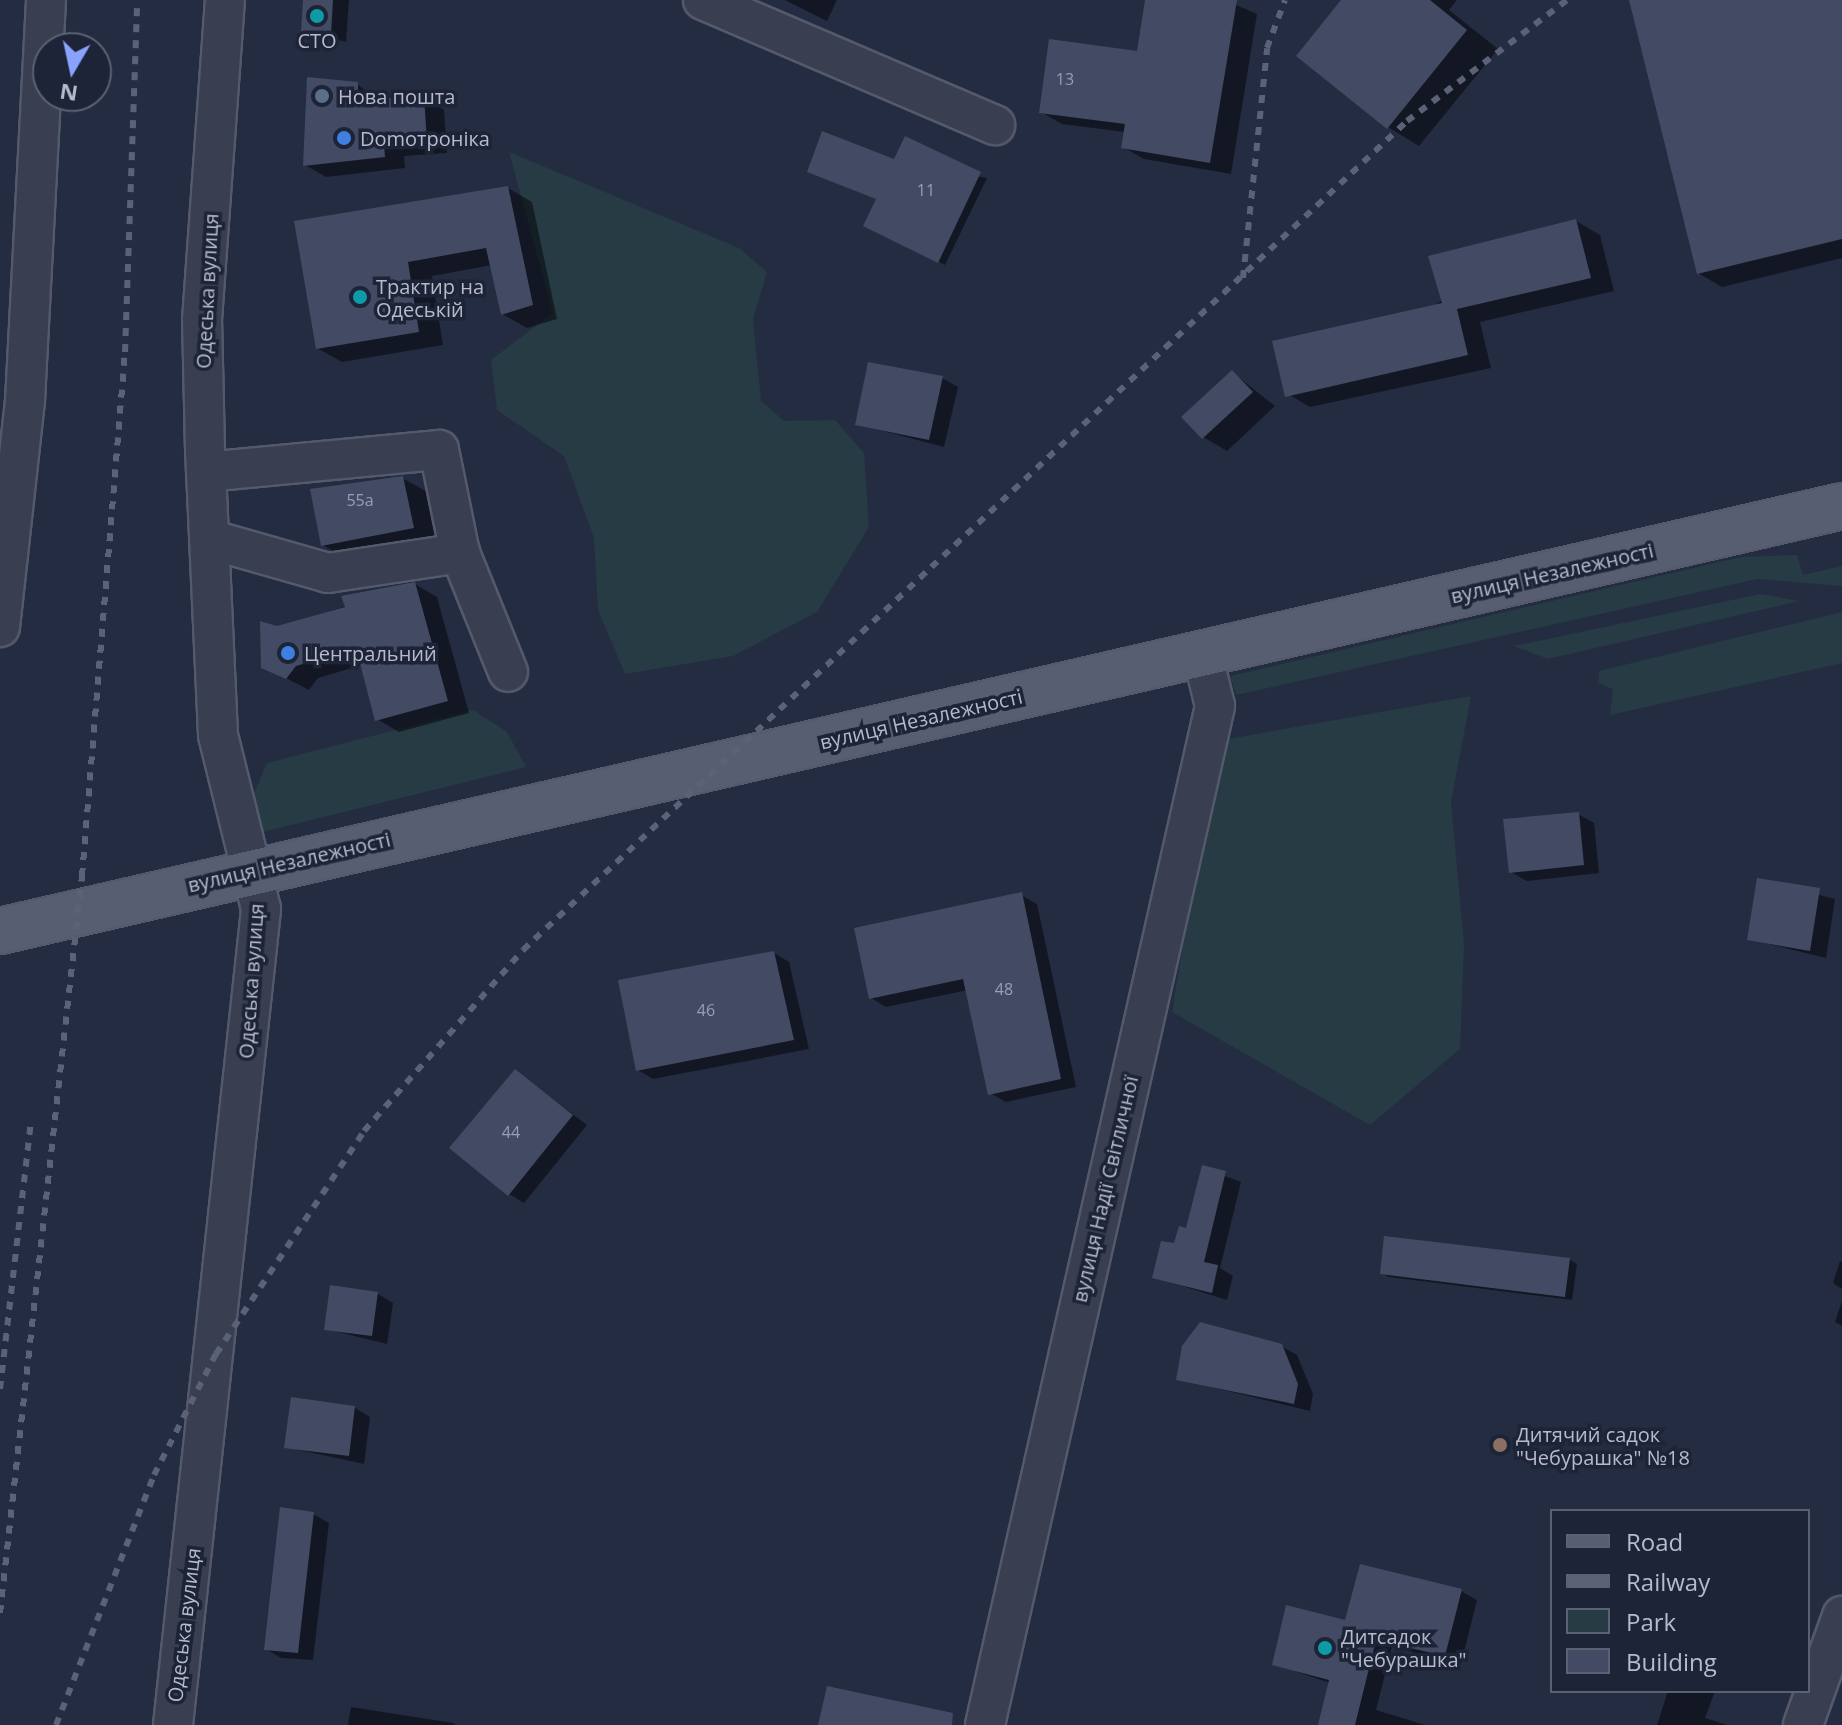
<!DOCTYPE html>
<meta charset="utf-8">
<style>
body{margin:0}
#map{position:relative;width:1842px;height:1725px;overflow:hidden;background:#242c42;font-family:"Open Sans",sans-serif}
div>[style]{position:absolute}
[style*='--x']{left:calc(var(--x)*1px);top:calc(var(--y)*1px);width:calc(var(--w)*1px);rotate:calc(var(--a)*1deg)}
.green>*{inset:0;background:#263b43}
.shadow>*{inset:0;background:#0007}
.building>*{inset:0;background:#434b64}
.roads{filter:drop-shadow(2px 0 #545a6c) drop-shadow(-2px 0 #545a6c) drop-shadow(0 2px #545a6c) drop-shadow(0 -2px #545a6c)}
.minor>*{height:38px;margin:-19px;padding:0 19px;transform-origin:19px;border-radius:19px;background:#393f51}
.major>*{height:44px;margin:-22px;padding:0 22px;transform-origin:22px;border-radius:22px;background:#575e71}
.rail>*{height:6px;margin-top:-3px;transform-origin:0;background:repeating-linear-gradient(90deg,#5b6278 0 8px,transparent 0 16px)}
.dots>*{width:22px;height:22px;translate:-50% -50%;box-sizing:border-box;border:4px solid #1e2437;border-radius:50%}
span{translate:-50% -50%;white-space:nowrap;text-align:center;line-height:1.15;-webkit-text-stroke:7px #1e2437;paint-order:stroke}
.number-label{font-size:16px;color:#999eb2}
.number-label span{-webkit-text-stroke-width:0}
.poi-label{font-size:20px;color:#b6bacc}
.left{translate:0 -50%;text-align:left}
.street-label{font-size:20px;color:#b6bacc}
.legend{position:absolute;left:1550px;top:1509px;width:260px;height:184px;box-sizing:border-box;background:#1e2437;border:2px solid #5b6073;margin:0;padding:10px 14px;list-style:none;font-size:24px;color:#b6bacc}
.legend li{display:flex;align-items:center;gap:16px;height:40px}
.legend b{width:40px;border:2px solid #5b6073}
.north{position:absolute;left:32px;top:32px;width:80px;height:80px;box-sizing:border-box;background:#1e2437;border:2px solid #5b6073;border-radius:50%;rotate:189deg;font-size:22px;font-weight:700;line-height:32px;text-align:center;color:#b6bacc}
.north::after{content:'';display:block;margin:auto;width:28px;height:36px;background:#89a3fd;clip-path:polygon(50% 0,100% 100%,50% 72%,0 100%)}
</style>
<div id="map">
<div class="green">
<div style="clip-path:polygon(509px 152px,739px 248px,767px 272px,753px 319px,761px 401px,784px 421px,835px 420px,864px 453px,869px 527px,817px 612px,733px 656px,625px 674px,598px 610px,594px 538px,564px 456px,497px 410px,491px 360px,553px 313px)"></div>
<div style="clip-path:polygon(1797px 555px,1803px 575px,1842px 566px,1842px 586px,1757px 579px,1236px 695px,1230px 676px,1741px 557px)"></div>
<div style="clip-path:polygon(1760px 594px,1800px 601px,1548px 659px,1514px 646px)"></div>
<div style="clip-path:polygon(1842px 612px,1842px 663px,1610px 715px,1613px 689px,1598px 683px,1599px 671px)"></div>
<div style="clip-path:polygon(1471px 696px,1451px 802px,1464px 945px,1460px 1049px,1370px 1125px,1172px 1012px,1217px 741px)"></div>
<div style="clip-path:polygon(473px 710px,507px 732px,526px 767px,263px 832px,252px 798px,267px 763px)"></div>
</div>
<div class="shadow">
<div style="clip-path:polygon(305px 0,349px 0,346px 42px,303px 30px)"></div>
<div style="clip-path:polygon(785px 0,837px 0,827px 21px)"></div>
<div style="clip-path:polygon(1147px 0,1225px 0,1257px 14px,1231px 174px,1144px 159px,1123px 147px,1125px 132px,1062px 124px,1041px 112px,1138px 53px)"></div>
<div style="clip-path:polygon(1344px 0,1457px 0,1449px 10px,1498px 49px,1419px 146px,1388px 127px)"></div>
<div style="clip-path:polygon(1638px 0,1842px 0,1842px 258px,1722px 287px,1698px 273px)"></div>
<div style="clip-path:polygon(357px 84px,378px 100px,423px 98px,444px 110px,447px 153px,404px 156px,405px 168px,326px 177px,305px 165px)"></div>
<div style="clip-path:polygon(896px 162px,987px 178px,945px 265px,873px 229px)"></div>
<div style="clip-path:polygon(508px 188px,532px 202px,557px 319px,527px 328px,502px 314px,492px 265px,432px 276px,443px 345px,342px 362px,317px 348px,296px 223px)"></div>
<div style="clip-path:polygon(1576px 221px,1600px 235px,1614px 291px,1480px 322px,1491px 368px,1310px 407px,1286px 393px)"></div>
<div style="clip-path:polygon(1232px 372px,1275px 406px,1227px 451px,1203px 437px)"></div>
<div style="clip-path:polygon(942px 378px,958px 387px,944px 447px,857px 424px)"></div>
<div style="clip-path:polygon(402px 478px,426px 491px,436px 541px,347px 559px,323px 545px)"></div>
<div style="clip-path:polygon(415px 584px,437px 597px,469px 713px,399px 732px,377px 719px,362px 665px,318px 678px,309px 690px,263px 666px,277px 628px)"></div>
<div style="clip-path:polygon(1578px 814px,1594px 823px,1599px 873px,1527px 881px,1511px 872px)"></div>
<div style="clip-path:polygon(1759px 880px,1835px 899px,1826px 958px,1749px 939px)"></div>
<div style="clip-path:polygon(1021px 895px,1037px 904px,1076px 1087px,1006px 1102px,990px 1093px,968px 990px,886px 1007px,871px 998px)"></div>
<div style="clip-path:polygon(774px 953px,789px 962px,809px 1049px,653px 1079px,638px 1070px)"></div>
<div style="clip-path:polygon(516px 1071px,587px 1125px,524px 1203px,509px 1194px)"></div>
<div style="clip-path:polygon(1203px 1168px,1241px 1182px,1220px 1268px,1233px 1276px,1227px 1300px,1154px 1277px,1188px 1230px)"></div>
<div style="clip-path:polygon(1386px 1238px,1570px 1260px,1577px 1264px,1572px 1300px,1389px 1277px,1382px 1273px)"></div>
<div style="clip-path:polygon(1840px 1261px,1842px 1262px,1842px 1289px,1833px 1283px)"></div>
<div style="clip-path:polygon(378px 1294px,393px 1303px,387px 1344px,326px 1329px)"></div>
<div style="clip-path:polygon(1842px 1301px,1842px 1326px,1835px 1322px)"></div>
<div style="clip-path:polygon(1281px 1346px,1297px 1355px,1313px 1394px,1310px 1411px,1178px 1379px)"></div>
<div style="clip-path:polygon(355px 1408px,370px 1417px,364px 1464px,286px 1447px)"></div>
<div style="clip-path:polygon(313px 1514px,329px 1523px,313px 1660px,281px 1658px,266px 1649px)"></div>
<div style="clip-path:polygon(1461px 1591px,1477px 1600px,1461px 1664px,1392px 1647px,1376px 1710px,1425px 1725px,1320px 1725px,1330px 1683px,1274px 1664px,1347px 1623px)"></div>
<div style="clip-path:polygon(1668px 1691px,1715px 1691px,1705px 1718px,1727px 1725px,1657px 1725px)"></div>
<div style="clip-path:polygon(351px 1707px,453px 1723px,456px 1725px,348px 1725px)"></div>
</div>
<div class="building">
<div style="clip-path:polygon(303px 0,333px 0,331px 34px,301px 32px)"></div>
<div style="clip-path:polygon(1145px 0,1237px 0,1210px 163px,1121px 148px,1125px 124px,1039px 113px,1049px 39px,1137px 51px)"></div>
<div style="clip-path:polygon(1341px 0,1430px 0,1467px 30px,1387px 129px,1296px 56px)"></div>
<div style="clip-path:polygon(1629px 0,1842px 0,1842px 239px,1697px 274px)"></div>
<div style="clip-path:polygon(307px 77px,358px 82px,358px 100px,424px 96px,427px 142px,384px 145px,385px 157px,303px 166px)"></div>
<div style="clip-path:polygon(822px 131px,894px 159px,905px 136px,981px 172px,938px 263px,863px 226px,876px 199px,807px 172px)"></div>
<div style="clip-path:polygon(508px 186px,533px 305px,501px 315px,486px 248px,408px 262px,419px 332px,316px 349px,294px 221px)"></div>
<div style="clip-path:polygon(1576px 219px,1591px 278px,1457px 309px,1468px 355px,1285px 397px,1272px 341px,1442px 303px,1428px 256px)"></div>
<div style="clip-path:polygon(868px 362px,943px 376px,929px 440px,855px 425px)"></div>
<div style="clip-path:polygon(1232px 370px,1253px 392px,1202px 439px,1181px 417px)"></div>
<div style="clip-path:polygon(403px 476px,414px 528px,321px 546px,310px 489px)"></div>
<div style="clip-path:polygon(415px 582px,448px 701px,375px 721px,356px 648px,296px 666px,286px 679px,261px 668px,260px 621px,277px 626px,345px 607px,341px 596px)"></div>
<div style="clip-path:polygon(1579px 812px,1584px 865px,1509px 873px,1503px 819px)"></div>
<div style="clip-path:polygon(1757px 878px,1820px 888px,1810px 951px,1747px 940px)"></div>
<div style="clip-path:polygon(1022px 892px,1061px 1079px,988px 1095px,963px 979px,869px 999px,854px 928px)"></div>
<div style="clip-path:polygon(774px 951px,794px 1040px,636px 1071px,618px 980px)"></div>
<div style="clip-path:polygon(515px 1069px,573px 1115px,508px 1196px,449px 1148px)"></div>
<div style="clip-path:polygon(1202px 1165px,1226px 1171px,1204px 1262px,1218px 1265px,1212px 1293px,1152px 1278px,1161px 1241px,1174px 1243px,1179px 1226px,1186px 1228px)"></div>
<div style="clip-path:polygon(1384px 1236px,1570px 1258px,1565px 1297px,1380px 1274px)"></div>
<div style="clip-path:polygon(330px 1285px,378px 1292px,372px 1336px,324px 1330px)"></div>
<div style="clip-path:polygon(1200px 1322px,1282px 1344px,1298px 1384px,1294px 1404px,1176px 1380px,1182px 1346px)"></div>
<div style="clip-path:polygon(291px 1397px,355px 1406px,349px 1456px,284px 1448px)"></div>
<div style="clip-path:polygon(280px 1507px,314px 1512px,298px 1653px,264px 1650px)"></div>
<div style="clip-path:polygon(1360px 1564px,1462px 1589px,1445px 1656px,1376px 1640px,1355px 1725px,1318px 1725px,1329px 1680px,1272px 1665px,1286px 1605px,1345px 1620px)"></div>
<div style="clip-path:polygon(827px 1686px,953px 1713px,952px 1725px,818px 1725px)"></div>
</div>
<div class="roads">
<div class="minor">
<div style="--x:703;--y:0;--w:318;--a:23.2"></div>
<div style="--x:206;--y:472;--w:234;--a:-5.4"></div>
<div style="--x:439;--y:450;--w:105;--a:78.5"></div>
<div style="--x:209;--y:539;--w:124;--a:15.9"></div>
<div style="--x:328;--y:573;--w:134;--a:-8.6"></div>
<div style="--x:460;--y:553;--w:128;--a:68"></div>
<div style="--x:0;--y:627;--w:227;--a:-83.7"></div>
<div style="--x:25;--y:401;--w:402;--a:-87"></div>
<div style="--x:173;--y:1725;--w:821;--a:-83.84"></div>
<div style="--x:261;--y:909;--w:179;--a:-103.9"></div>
<div style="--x:218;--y:735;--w:285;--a:-92.6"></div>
<div style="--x:205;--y:450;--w:130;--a:-91.3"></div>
<div style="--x:202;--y:320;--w:321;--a:-85.9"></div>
<div style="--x:985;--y:1725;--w:1045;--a:-77.28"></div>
<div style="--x:1215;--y:706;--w:55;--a:-103.8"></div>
<div style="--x:1803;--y:1725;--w:116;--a:-70.3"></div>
</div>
<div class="major">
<div style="--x:0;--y:931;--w:1890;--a:-12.99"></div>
</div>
</div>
<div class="rail">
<div style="--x:1243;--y:278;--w:231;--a:-84"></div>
<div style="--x:1267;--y:48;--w:51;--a:-69.4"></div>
<div style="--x:0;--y:1389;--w:268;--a:-83.4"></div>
<div style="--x:0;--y:1613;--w:742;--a:-83.65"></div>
<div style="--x:82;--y:876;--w:526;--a:-85.31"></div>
<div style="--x:125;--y:352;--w:352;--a:-88"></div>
<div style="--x:56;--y:1725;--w:269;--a:-68.6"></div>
<div style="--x:154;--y:1475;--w:136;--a:-62.9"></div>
<div style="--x:216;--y:1354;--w:268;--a:-56.4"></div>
<div style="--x:364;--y:1131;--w:241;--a:-48.7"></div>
<div style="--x:523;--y:950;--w:1212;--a:-43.16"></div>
<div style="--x:1407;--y:121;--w:201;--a:-37.1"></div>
</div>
<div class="dots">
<div style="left:317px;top:16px;background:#0f9aa8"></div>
<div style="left:322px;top:96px;background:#5c6f8a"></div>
<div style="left:344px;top:138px;background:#3f7fe0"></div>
<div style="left:360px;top:297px;background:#0f9aa8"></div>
<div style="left:288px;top:653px;background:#3f7fe0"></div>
<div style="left:1500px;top:1445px;background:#8d6e63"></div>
<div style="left:1325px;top:1648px;background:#0f9aa8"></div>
</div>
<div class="number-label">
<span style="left:1065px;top:79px">13</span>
<span style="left:926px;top:190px">11</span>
<span style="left:360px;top:500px">55а</span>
<span style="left:1004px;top:989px">48</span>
<span style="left:706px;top:1010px">46</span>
<span style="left:511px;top:1132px">44</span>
</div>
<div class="poi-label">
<span style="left:317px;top:40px">СТО</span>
<span class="left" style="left:338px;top:96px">Нова пошта</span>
<span class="left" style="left:360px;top:138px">Domoтроніка</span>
<span class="left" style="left:376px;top:298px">Трактир на<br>Одеській</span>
<span class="left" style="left:304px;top:653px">Центральний</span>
<span class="left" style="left:1516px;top:1446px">Дитячий садок<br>"Чебурашка" №18</span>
<span class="left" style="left:1341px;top:1648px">Дитсадок<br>"Чебурашка"</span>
</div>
<div class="street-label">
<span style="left:207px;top:291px;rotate:-87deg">Одеська вулиця</span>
<span style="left:1552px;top:573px;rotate:-13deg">вулиця Незалежності</span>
<span style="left:921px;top:719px;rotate:-13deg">вулиця Незалежності</span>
<span style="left:289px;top:862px;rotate:-13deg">вулиця Незалежності</span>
<span style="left:251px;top:981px;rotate:-86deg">Одеська вулиця</span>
<span style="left:1105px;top:1189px;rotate:-77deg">вулиця Надії Світличної</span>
<span style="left:184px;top:1625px;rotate:-83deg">Одеська вулиця</span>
</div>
<ul class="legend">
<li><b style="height:10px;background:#575e71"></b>Road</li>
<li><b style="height:10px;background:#5b6278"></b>Railway</li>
<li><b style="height:22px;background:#263b43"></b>Park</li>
<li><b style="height:22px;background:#434b64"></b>Building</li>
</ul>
<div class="north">N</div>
</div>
